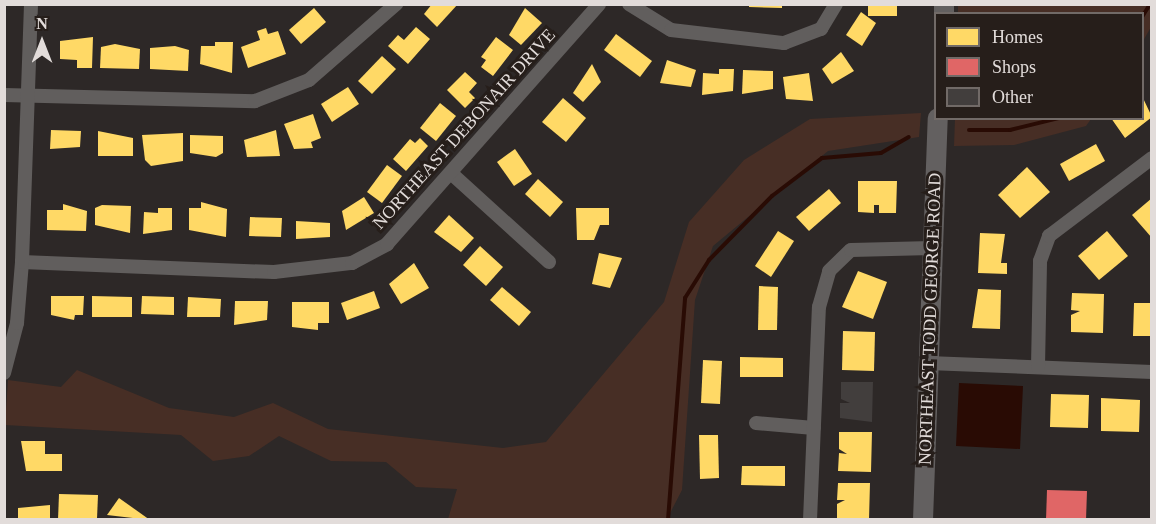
<!DOCTYPE html>
<style>
body{margin:0}
#map{position:relative;width:1156px;height:524px;overflow:hidden;background:#2d2827;font-family:"Times New Roman",serif}
div>[style]{position:absolute}
[style*='--x']{left:calc(var(--x)*1px);top:calc(var(--y)*1px);width:calc(var(--w)*1px);rotate:calc(var(--a)*1deg)}
.green>*{inset:0;background:#472e25}
.water>*{inset:0;background:#290b04}
.homes>*{inset:0;background:#ffd966}
.shops>*{inset:0;background:#e06666}
.stream>*{height:4px;margin:-2px;padding:0 2px;transform-origin:2px;border-radius:2px;background:#290b04}
.building>*{inset:0;background:#423e3d}
.minor>*{height:14px;margin:-7px;padding:0 7px;transform-origin:7px;border-radius:7px;background:#615e5d}
.secondary>*{height:20px;margin:-10px;padding:0 10px;transform-origin:10px;border-radius:10px;background:#636060}
span{translate:-50% -50%;white-space:nowrap;text-align:center;line-height:1.15;-webkit-text-stroke:6px #261e1a;paint-order:stroke}
.street-label{font-size:18px;color:#e2dcda}
.frame{position:absolute;inset:0;border:6px solid #e2dcda;pointer-events:none}
.legend{position:absolute;left:934px;top:12px;width:210px;height:108px;box-sizing:border-box;background:#261e1a;border:2px solid #716a67;margin:0;padding:8px 10px;list-style:none;font-size:18px;color:#e2dcda}
.legend li{display:flex;align-items:center;gap:12px;height:30px}
.legend b{width:30px;border:2px solid #716a67}
.north{position:absolute;left:12px;top:12px;width:60px;height:60px;-webkit-text-stroke:4px #261e1a;paint-order:stroke;rotate:0deg;font-size:16px;font-weight:700;line-height:24px;text-align:center;color:#e2dcda}
.north::after{content:'';display:block;margin:auto;width:21px;height:27px;background:#e2dcda;clip-path:polygon(50% 0,100% 100%,50% 72%,0 100%)}
</style>
<div id="map">
<div class="green">
<div style="clip-path:polygon(958px 5px,1151px 5px,1151px 27px,1143px 41px,1142px 14px,958px 14px)"></div>
<div style="clip-path:polygon(921px 113px,919px 137px,828px 151px,713px 246px,695px 300px,682px 490px,667px 519px,448px 519px,457px 489px,416px 487px,386px 462px,331px 461px,279px 436px,249px 456px,213px 461px,181px 435px,5px 425px,8px 380px,61px 387px,77px 370px,169px 408px,234px 417px,273px 403px,328px 429px,503px 448px,546px 442px,664px 302px,689px 222px,744px 160px,810px 119px)"></div>
<div style="clip-path:polygon(955px 119px,955px 118px,1091px 119px,1086px 126px,1014px 145px,954px 146px)"></div>
</div>
<div class="water">
<div style="clip-path:polygon(959px 383px,1023px 386px,1020px 449px,956px 446px)"></div>
</div>
<div class="homes">
<div style="clip-path:polygon(432px 4px,458px 4px,437px 27px,424px 14px)"></div>
<div style="clip-path:polygon(749px 4px,782px 4px,782px 8px,749px 7px)"></div>
<div style="clip-path:polygon(868px 4px,897px 6px,897px 16px,868px 16px)"></div>
<div style="clip-path:polygon(314px 8px,326px 22px,301px 44px,289px 30px)"></div>
<div style="clip-path:polygon(525px 8px,542px 23px,521px 45px,509px 35px)"></div>
<div style="clip-path:polygon(861px 12px,876px 23px,862px 46px,846px 35px)"></div>
<div style="clip-path:polygon(416px 27px,430px 39px,408px 64px,388px 46px,398px 35px,404px 40px)"></div>
<div style="clip-path:polygon(266px 28px,268px 34px,278px 31px,286px 54px,248px 68px,241px 47px,260px 40px,257px 31px)"></div>
<div style="clip-path:polygon(616px 34px,652px 61px,640px 77px,604px 50px)"></div>
<div style="clip-path:polygon(93px 37px,92px 68px,77px 68px,77px 60px,60px 59px,60px 41px)"></div>
<div style="clip-path:polygon(496px 37px,513px 50px,493px 76px,481px 67px,486px 60px,481px 57px)"></div>
<div style="clip-path:polygon(215px 42px,233px 42px,232px 73px,200px 64px,201px 46px,215px 46px)"></div>
<div style="clip-path:polygon(115px 44px,140px 49px,139px 69px,100px 68px,101px 47px)"></div>
<div style="clip-path:polygon(175px 46px,189px 50px,188px 71px,150px 69px,150px 48px)"></div>
<div style="clip-path:polygon(841px 52px,854px 71px,832px 84px,822px 69px)"></div>
<div style="clip-path:polygon(382px 56px,396px 69px,372px 94px,358px 81px)"></div>
<div style="clip-path:polygon(667px 60px,696px 70px,691px 87px,660px 83px)"></div>
<div style="clip-path:polygon(592px 64px,601px 82px,583px 102px,573px 93px)"></div>
<div style="clip-path:polygon(719px 69px,734px 69px,733px 91px,702px 95px,703px 73px,719px 74px)"></div>
<div style="clip-path:polygon(743px 70px,773px 71px,773px 89px,742px 94px)"></div>
<div style="clip-path:polygon(465px 72px,477px 83px,469px 92px,475px 98px,465px 108px,447px 90px)"></div>
<div style="clip-path:polygon(809px 73px,813px 101px,786px 99px,783px 77px)"></div>
<div style="clip-path:polygon(348px 87px,359px 104px,332px 122px,321px 104px)"></div>
<div style="clip-path:polygon(1142px 96px,1152px 117px,1125px 138px,1111px 118px,1142px 118px)"></div>
<div style="clip-path:polygon(563px 98px,586px 118px,566px 142px,542px 122px)"></div>
<div style="clip-path:polygon(440px 103px,456px 116px,436px 141px,420px 128px)"></div>
<div style="clip-path:polygon(313px 114px,321px 138px,311px 142px,313px 148px,294px 149px,284px 124px)"></div>
<div style="clip-path:polygon(51px 130px,81px 131px,80px 147px,50px 149px)"></div>
<div style="clip-path:polygon(276px 130px,280px 156px,247px 157px,244px 140px)"></div>
<div style="clip-path:polygon(98px 131px,133px 138px,133px 156px,98px 156px)"></div>
<div style="clip-path:polygon(183px 133px,183px 161px,151px 166px,145px 160px,142px 135px)"></div>
<div style="clip-path:polygon(190px 135px,223px 136px,223px 153px,216px 157px,190px 153px)"></div>
<div style="clip-path:polygon(420px 138px,428px 146px,406px 171px,393px 159px,410px 139px,415px 143px)"></div>
<div style="clip-path:polygon(1096px 144px,1105px 161px,1069px 181px,1060px 164px)"></div>
<div style="clip-path:polygon(515px 149px,532px 174px,514px 186px,497px 162px)"></div>
<div style="clip-path:polygon(387px 165px,402px 176px,382px 203px,367px 192px)"></div>
<div style="clip-path:polygon(1027px 167px,1050px 192px,1020px 218px,998px 195px)"></div>
<div style="clip-path:polygon(538px 179px,563px 202px,550px 217px,525px 194px)"></div>
<div style="clip-path:polygon(858px 181px,897px 181px,896px 213px,879px 213px,879px 205px,874px 205px,874px 213px,858px 212px)"></div>
<div style="clip-path:polygon(829px 189px,841px 203px,809px 231px,796px 217px)"></div>
<div style="clip-path:polygon(364px 197px,374px 213px,346px 230px,342px 211px)"></div>
<div style="clip-path:polygon(1152px 198px,1152px 238px,1132px 215px)"></div>
<div style="clip-path:polygon(201px 202px,227px 209px,226px 237px,189px 230px,189px 208px,201px 208px)"></div>
<div style="clip-path:polygon(63px 204px,87px 211px,86px 231px,47px 230px,47px 210px,63px 210px)"></div>
<div style="clip-path:polygon(102px 205px,131px 206px,130px 233px,95px 225px,95px 208px)"></div>
<div style="clip-path:polygon(158px 208px,172px 208px,172px 230px,143px 234px,144px 212px,158px 213px)"></div>
<div style="clip-path:polygon(576px 208px,609px 208px,609px 225px,600px 225px,594px 240px,577px 240px)"></div>
<div style="clip-path:polygon(449px 215px,474px 238px,461px 252px,434px 232px)"></div>
<div style="clip-path:polygon(250px 217px,282px 218px,281px 237px,249px 236px)"></div>
<div style="clip-path:polygon(296px 221px,330px 223px,330px 237px,296px 239px)"></div>
<div style="clip-path:polygon(778px 231px,794px 241px,771px 277px,755px 266px)"></div>
<div style="clip-path:polygon(1107px 231px,1128px 256px,1099px 280px,1078px 256px)"></div>
<div style="clip-path:polygon(980px 233px,1005px 234px,1001px 263px,1007px 263px,1007px 274px,978px 273px)"></div>
<div style="clip-path:polygon(480px 246px,503px 267px,486px 286px,463px 265px)"></div>
<div style="clip-path:polygon(599px 253px,622px 258px,610px 288px,592px 284px)"></div>
<div style="clip-path:polygon(414px 263px,429px 288px,401px 304px,389px 284px)"></div>
<div style="clip-path:polygon(858px 271px,887px 282px,873px 319px,842px 307px)"></div>
<div style="clip-path:polygon(759px 286px,778px 287px,777px 330px,758px 330px)"></div>
<div style="clip-path:polygon(502px 287px,531px 312px,519px 326px,490px 300px)"></div>
<div style="clip-path:polygon(978px 289px,1001px 290px,1000px 329px,972px 328px)"></div>
<div style="clip-path:polygon(374px 291px,380px 308px,347px 320px,341px 303px)"></div>
<div style="clip-path:polygon(1072px 293px,1104px 294px,1103px 333px,1071px 332px,1071px 315px,1080px 311px,1071px 310px)"></div>
<div style="clip-path:polygon(51px 296px,84px 296px,83px 315px,75px 315px,74px 320px,51px 315px)"></div>
<div style="clip-path:polygon(92px 296px,132px 297px,132px 317px,92px 317px)"></div>
<div style="clip-path:polygon(142px 296px,174px 297px,174px 315px,141px 314px)"></div>
<div style="clip-path:polygon(188px 297px,221px 299px,220px 317px,187px 317px)"></div>
<div style="clip-path:polygon(235px 301px,268px 301px,267px 320px,234px 325px)"></div>
<div style="clip-path:polygon(292px 302px,329px 302px,329px 323px,318px 323px,318px 330px,292px 327px)"></div>
<div style="clip-path:polygon(1134px 303px,1152px 303px,1152px 336px,1133px 336px)"></div>
<div style="clip-path:polygon(843px 331px,875px 332px,874px 371px,842px 370px)"></div>
<div style="clip-path:polygon(740px 357px,783px 358px,783px 377px,740px 377px)"></div>
<div style="clip-path:polygon(703px 360px,722px 361px,720px 404px,701px 403px)"></div>
<div style="clip-path:polygon(1051px 394px,1089px 395px,1088px 428px,1050px 427px)"></div>
<div style="clip-path:polygon(1101px 398px,1140px 400px,1139px 432px,1101px 431px)"></div>
<div style="clip-path:polygon(839px 432px,872px 432px,871px 472px,838px 471px,839px 453px,847px 454px,839px 449px)"></div>
<div style="clip-path:polygon(699px 435px,718px 435px,719px 478px,700px 479px)"></div>
<div style="clip-path:polygon(21px 441px,45px 441px,45px 454px,62px 454px,62px 471px,26px 471px)"></div>
<div style="clip-path:polygon(742px 466px,785px 466px,785px 486px,741px 485px)"></div>
<div style="clip-path:polygon(838px 483px,870px 483px,869px 520px,837px 519px,837px 504px,845px 500px,837px 500px)"></div>
<div style="clip-path:polygon(59px 494px,98px 495px,97px 519px,58px 520px)"></div>
<div style="clip-path:polygon(119px 498px,150px 520px,107px 515px)"></div>
<div style="clip-path:polygon(50px 505px,50px 520px,18px 520px,18px 508px)"></div>
</div>
<div class="shops">
<div style="clip-path:polygon(1047px 490px,1087px 491px,1086px 520px,1046px 520px)"></div>
</div>
<div class="stream">
<div style="--x:1142;--y:17;--w:15;--a:-58"></div>
<div style="--x:969;--y:130;--w:41;--a:0"></div>
<div style="--x:1010;--y:130;--w:50;--a:-13.8"></div>
<div style="--x:668;--y:520;--w:223;--a:-85.6"></div>
<div style="--x:685;--y:298;--w:45;--a:-57.7"></div>
<div style="--x:709;--y:260;--w:90;--a:-45.5"></div>
<div style="--x:772;--y:196;--w:63;--a:-37.2"></div>
<div style="--x:822;--y:158;--w:59;--a:-4.8"></div>
<div style="--x:881;--y:153;--w:32;--a:-30"></div>
</div>
<div class="building">
<div style="clip-path:polygon(841px 382px,873px 382px,872px 422px,840px 418px,840px 403px,850px 403px,841px 399px)"></div>
</div>
<div class="minor">
<div style="--x:629;--y:4;--w:49;--a:31.8"></div>
<div style="--x:671;--y:30;--w:114;--a:6.6"></div>
<div style="--x:784;--y:43;--w:40;--a:-21"></div>
<div style="--x:821;--y:29;--w:29;--a:-59"></div>
<div style="--x:4;--y:95;--w:251;--a:1.4"></div>
<div style="--x:255;--y:101;--w:58;--a:-21.3"></div>
<div style="--x:309;--y:80;--w:116;--a:-41.1"></div>
<div style="--x:452;--y:174;--w:131;--a:42.2"></div>
<div style="--x:22;--y:262;--w:252;--a:2.3"></div>
<div style="--x:274;--y:272;--w:79;--a:-6.6"></div>
<div style="--x:352;--y:263;--w:40;--a:-28"></div>
<div style="--x:387;--y:244;--w:320;--a:-48.5"></div>
<div style="--x:928;--y:363;--w:224;--a:2.3"></div>
<div style="--x:1038;--y:367;--w:106;--a:-88.9"></div>
<div style="--x:1040;--y:261;--w:27;--a:-70"></div>
<div style="--x:1049;--y:236;--w:129;--a:-37.1"></div>
<div style="--x:4;--y:373;--w:52;--a:-75.4"></div>
<div style="--x:17;--y:323;--w:61;--a:-85.3"></div>
<div style="--x:22;--y:262;--w:258;--a:-88"></div>
<div style="--x:756;--y:423;--w:58;--a:4.9"></div>
<div style="--x:810;--y:520;--w:213;--a:-87.6"></div>
<div style="--x:819;--y:307;--w:37;--a:-74"></div>
<div style="--x:829;--y:271;--w:30;--a:-44"></div>
<div style="--x:851;--y:250;--w:81;--a:-1.4"></div>
</div>
<div class="secondary">
<div style="--x:944;--y:14;--w:10;--a:-90"></div>
<div style="--x:923;--y:520;--w:402;--a:-87.9"></div>
</div>
<div class="street-label">
<span style="left:464px;top:129px;rotate:-48deg">NORTHEAST DEBONAIR DRIVE</span>
<span style="left:930px;top:319px;rotate:-88deg">NORTHEAST TODD GEORGE ROAD</span>
</div>
<div class="frame"></div>
<ul class="legend">
<li><b style="height:16px;background:#ffd966"></b>Homes</li>
<li><b style="height:16px;background:#e06666"></b>Shops</li>
<li><b style="height:16px;background:#423e3d"></b>Other</li>
</ul>
<div class="north">N</div>
</div>
